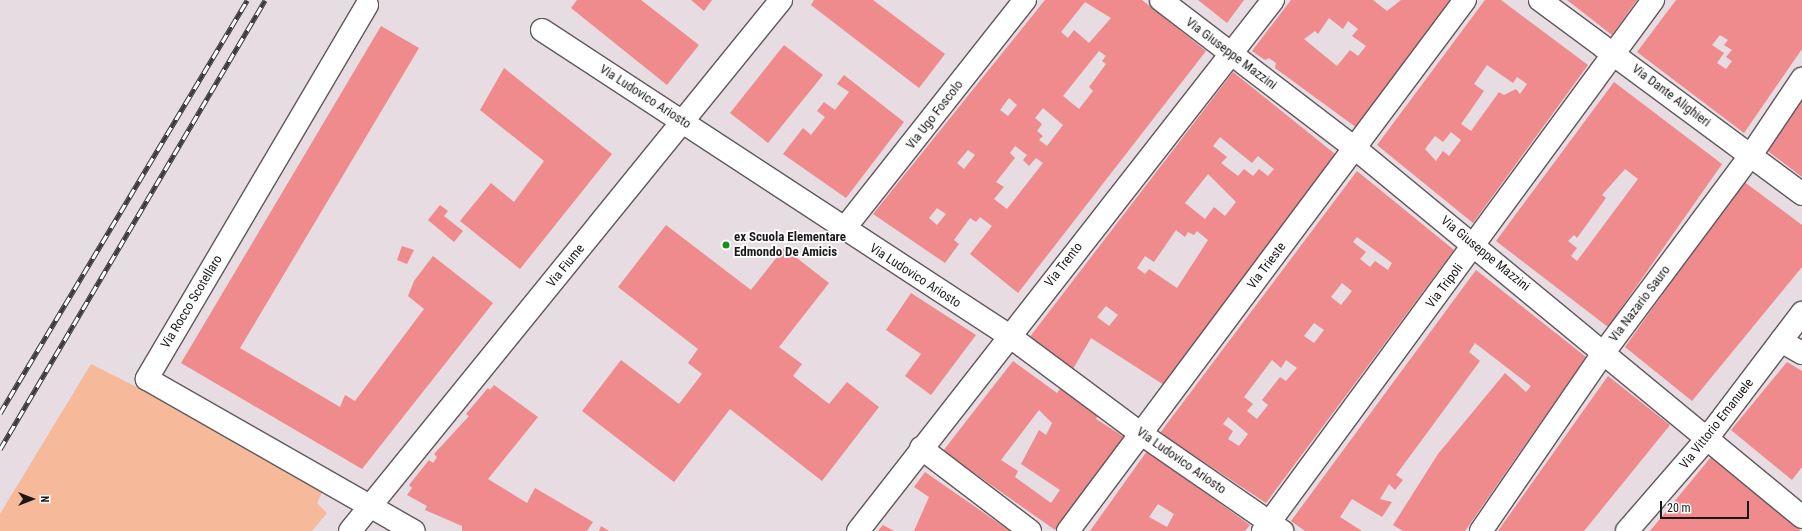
<!DOCTYPE html>
<style>
body{margin:0}
#map{position:relative;width:1802px;height:531px;overflow:hidden;background:#e6dce1;font-family:"Roboto Condensed",sans-serif}
div>[style]{position:absolute}
[style*='--x']{left:calc(var(--x)*1px);top:calc(var(--y)*1px);width:calc(var(--w)*1px);rotate:calc(var(--a)*1deg)}
.green>*{inset:0;background:#f6b999}
.building>*{inset:0;background:#ef8a8d}
.roads{filter:drop-shadow(1px 0 #60585c) drop-shadow(-1px 0 #60585c) drop-shadow(0 1px #60585c) drop-shadow(0 -1px #60585c)}
.minor>*{height:22px;margin:-11px;padding:0 11px;transform-origin:11px;border-radius:11px;background:#fff}
.rail>*{height:4.5px;margin-top:-2.25px;transform-origin:0;background:repeating-linear-gradient(90deg,#fff 0 9px,#3d393b 0 18px);box-sizing:border-box;border-block:1px solid #3d393b}
.dots>*{width:11px;height:11px;translate:-50% -50%;box-sizing:border-box;border:2px solid #fff;border-radius:50%}
span{translate:-50% -50%;white-space:nowrap;text-align:center;line-height:1.15;-webkit-text-stroke:3.5px #fff;paint-order:stroke}
.street-label{font-size:13px;color:#1b181a}
.poi-label{font-size:13px;color:#1b181a;font-weight:700}
.left{translate:0 -50%;text-align:left}
.north{position:absolute;left:12px;top:479px;width:40px;height:40px;-webkit-text-stroke:3px #fff;paint-order:stroke;rotate:90deg;font-size:11px;font-weight:700;line-height:16px;text-align:center;color:#1b181a}
.north::after{content:'';display:block;margin:auto;width:14px;height:18px;background:#1b181a;clip-path:polygon(50% 0,100% 100%,50% 72%,0 100%)}
.scale{position:absolute;left:1660px;top:501px;width:89px;height:18px;box-sizing:border-box;border:2px solid #1b181a;border-top:0;padding-left:5px;font-size:12px;line-height:14px;white-space:nowrap;color:#1b181a;-webkit-text-stroke:3px #fff;paint-order:stroke}
</style>
<div id="map">
<div class="green">
<div style="clip-path:polygon(91px 364px,327px 483px,317px 503px,327px 513px,312px 531px,0 531px,0 514px)"></div>
</div>
<div class="building">
<div style="clip-path:polygon(577px 0,641px 0,699px 45px,667px 85px,571px 8px)"></div>
<div style="clip-path:polygon(691px 0,712px 0,704px 11px)"></div>
<div style="clip-path:polygon(814px 0,873px 0,945px 54px,919px 88px,811px 5px)"></div>
<div style="clip-path:polygon(evenodd,1045px 0,1142px 0,1206px 51px,1018px 293px,970px 254px,992px 226px,980px 217px,976px 222px,970px 218px,954px 240px,959px 244px,945px 263px,873px 214px,1045px 0,1085px 2px,1111px 18px,1089px 43px,1074px 30px,1068px 38px,1061px 32px,1085px 2px,1045px 0,1099px 51px,1106px 56px,1102px 61px,1106px 64px,1089px 87px,1093px 91px,1079px 109px,1063px 96px,1099px 51px,1045px 0,1009px 98px,1017px 105px,1008px 116px,1000px 110px,1009px 98px,1045px 0,1043px 108px,1063px 125px,1047px 146px,1039px 140px,1043px 136px,1037px 131px,1042px 124px,1035px 118px,1043px 108px,1045px 0,1015px 146px,1027px 155px,1023px 160px,1029px 166px,1036px 158px,1043px 163px,1007px 209px,994px 199px,1004px 187px,996px 182px,1015px 158px,1010px 153px,1015px 146px,1045px 0,968px 150px,975px 155px,964px 169px,957px 163px,968px 150px,1045px 0,937px 208px,946px 214px,937px 225px,929px 218px,937px 208px)"></div>
<div style="clip-path:polygon(1198px 0,1244px 0,1227px 23px)"></div>
<div style="clip-path:polygon(evenodd,1291px 0,1373px 0,1387px 11px,1401px 0,1451px 0,1357px 128px,1275px 68px,1276px 63px,1269px 58px,1265px 60px,1252px 51px,1291px 0,1329px 18px,1343px 29px,1348px 21px,1358px 29px,1352px 36px,1366px 46px,1358px 56px,1350px 50px,1337px 66px,1304px 39px,1315px 31px,1318px 34px,1329px 18px)"></div>
<div style="clip-path:polygon(evenodd,1485px 0,1501px 0,1588px 65px,1473px 223px,1377px 145px,1485px 0,1487px 65px,1513px 83px,1517px 77px,1527px 84px,1520px 94px,1516px 89px,1504px 95px,1499px 92px,1471px 131px,1461px 124px,1484px 91px,1474px 84px,1487px 65px,1485px 0,1451px 132px,1461px 140px,1449px 156px,1443px 151px,1436px 161px,1425px 149px,1435px 136px,1443px 142px,1451px 132px)"></div>
<div style="clip-path:polygon(1567px 0,1637px 0,1612px 35px)"></div>
<div style="clip-path:polygon(evenodd,1676px 0,1802px 0,1802px 49px,1744px 133px,1637px 52px,1676px 0,1720px 35px,1728px 40px,1724px 45px,1732px 50px,1726px 57px,1732px 61px,1726px 69px,1717px 63px,1724px 53px,1712px 45px,1720px 35px)"></div>
<div style="clip-path:polygon(381px 26px,419px 48px,240px 348px,340px 407px,345px 395px,355px 401px,424px 309px,408px 296px,414px 281px,433px 256px,493px 303px,362px 469px,181px 363px)"></div>
<div style="clip-path:polygon(784px 45px,823px 75px,768px 143px,730px 113px)"></div>
<div style="clip-path:polygon(504px 68px,612px 154px,520px 269px,460px 221px,491px 183px,514px 202px,544px 161px,480px 110px)"></div>
<div style="clip-path:polygon(evenodd,1233px 72px,1335px 154px,1164px 385px,1091px 338px,1073px 369px,1029px 338px,1233px 72px,1220px 137px,1252px 163px,1258px 156px,1274px 169px,1268px 176px,1259px 169px,1253px 176px,1244px 169px,1238px 176px,1221px 163px,1227px 157px,1213px 146px,1220px 137px,1233px 72px,1208px 174px,1236px 202px,1225px 216px,1214px 207px,1205px 219px,1185px 203px,1208px 174px,1233px 72px,1176px 230px,1185px 237px,1188px 232px,1194px 235px,1197px 231px,1208px 240px,1177px 288px,1149px 269px,1145px 274px,1137px 268px,1145px 256px,1154px 262px,1176px 230px,1233px 72px,1106px 306px,1118px 315px,1109px 326px,1097px 317px,1106px 306px)"></div>
<div style="clip-path:polygon(844px 75px,904px 122px,846px 198px,783px 154px,803px 128px,811px 135px,825px 117px,817px 111px,824px 102px,835px 110px,849px 92px,837px 84px)"></div>
<div style="clip-path:polygon(evenodd,1614px 82px,1722px 164px,1608px 327px,1496px 241px,1614px 82px,1625px 169px,1638px 179px,1577px 261px,1571px 256px,1577px 248px,1568px 241px,1574px 235px,1577px 238px,1606px 198px,1602px 195px,1625px 169px)"></div>
<div style="clip-path:polygon(1802px 96px,1802px 177px,1765px 149px)"></div>
<div style="clip-path:polygon(evenodd,1357px 171px,1454px 250px,1266px 503px,1160px 433px,1357px 171px,1357px 237px,1392px 263px,1388px 270px,1375px 261px,1370px 267px,1360px 259px,1366px 252px,1353px 242px,1357px 237px,1357px 171px,1342px 283px,1352px 291px,1341px 305px,1331px 297px,1342px 283px,1357px 171px,1314px 323px,1324px 330px,1314px 343px,1304px 336px,1314px 323px,1357px 171px,1272px 360px,1281px 368px,1286px 360px,1297px 368px,1286px 381px,1280px 377px,1262px 400px,1268px 405px,1257px 419px,1247px 411px,1253px 404px,1244px 397px,1272px 360px,1357px 171px,1228px 417px,1248px 434px,1239px 446px,1228px 439px,1233px 431px,1223px 424px,1228px 417px)"></div>
<div style="clip-path:polygon(1743px 181px,1802px 225px,1802px 267px,1692px 401px,1625px 347px)"></div>
<div style="clip-path:polygon(440px 205px,448px 211px,444px 216px,463px 231px,454px 242px,428px 220px)"></div>
<div style="clip-path:polygon(666px 225px,751px 290px,784px 248px,829px 283px,779px 347px,802px 364px,793px 376px,829px 404px,847px 382px,879px 407px,822px 481px,730px 409px,674px 482px,582px 411px,621px 360px,679px 404px,702px 374px,688px 363px,698px 349px,618px 287px)"></div>
<div style="clip-path:polygon(402px 246px,414px 250px,407px 264px,397px 260px)"></div>
<div style="clip-path:polygon(1476px 270px,1586px 357px,1465px 531px,1403px 531px,1393px 525px,1438px 454px,1505px 373px,1526px 392px,1531px 386px,1475px 343px,1469px 352px,1480px 361px,1396px 475px,1403px 480px,1395px 490px,1389px 484px,1380px 499px,1392px 502px,1382px 517px,1352px 499px,1340px 517px,1362px 531px,1305px 531px,1291px 521px)"></div>
<div style="clip-path:polygon(911px 293px,976px 335px,931px 395px,905px 376px,921px 354px,886px 330px)"></div>
<div style="clip-path:polygon(evenodd,1013px 361px,1057px 393px,1064px 383px,1101px 411px,1096px 419px,1126px 438px,1055px 530px,943px 451px,1013px 361px,1039px 410px,1052px 423px,1046px 435px,1039px 430px,1021px 464px,1060px 490px,1051px 503px,1015px 477px,1018px 471px,1001px 460px,1039px 410px)"></div>
<div style="clip-path:polygon(1787px 362px,1802px 371px,1802px 467px,1792px 480px,1731px 430px)"></div>
<div style="clip-path:polygon(1608px 376px,1670px 425px,1584px 531px,1498px 531px)"></div>
<div style="clip-path:polygon(494px 385px,538px 417px,488px 479px,527px 503px,535px 488px,593px 522px,587px 531px,462px 531px,462px 526px,425px 510px,427px 506px,407px 495px,412px 488px,409px 485px,429px 460px,433px 463px,437px 457px,434px 454px,469px 416px,466px 414px,488px 388px,490px 390px)"></div>
<div style="clip-path:polygon(evenodd,1147px 451px,1250px 525px,1245px 531px,1090px 531px,1147px 451px,1158px 504px,1174px 514px,1167px 527px,1149px 517px,1158px 504px)"></div>
<div style="clip-path:polygon(1711px 457px,1801px 531px,1650px 531px)"></div>
<div style="clip-path:polygon(925px 472px,1010px 531px,914px 531px,929px 497px,914px 487px)"></div>
<div style="clip-path:polygon(883px 525px,894px 531px,878px 531px)"></div>
<div style="clip-path:polygon(601px 526px,609px 531px,599px 531px)"></div>
</div>
<div class="roads">
<div class="minor">
<div style="--x:1161;--y:0;--w:245;--a:37.4"></div>
<div style="--x:1356;--y:149;--w:578;--a:39.53"></div>
<div style="--x:1540;--y:0;--w:326;--a:36.5"></div>
<div style="--x:367;--y:5;--w:434;--a:120.5"></div>
<div style="--x:147;--y:379;--w:307;--a:29.7"></div>
<div style="--x:542;--y:30;--w:557;--a:33.21"></div>
<div style="--x:1008;--y:335;--w:164;--a:36.6"></div>
<div style="--x:1140;--y:433;--w:173;--a:34.6"></div>
<div style="--x:844;--y:229;--w:292;--a:-51.7"></div>
<div style="--x:1781;--y:341;--w:24;--a:30"></div>
<div style="--x:921;--y:448;--w:137;--a:37.3"></div>
<div style="--x:350;--y:531;--w:684;--a:-50.93"></div>
<div style="--x:858;--y:531;--w:674;--a:-51.99"></div>
<div style="--x:1068;--y:531;--w:663;--a:-53.22"></div>
<div style="--x:1263;--y:531;--w:659;--a:-53.7"></div>
<div style="--x:1481;--y:531;--w:217;--a:-55.5"></div>
<div style="--x:1604;--y:352;--w:246;--a:-53.3"></div>
<div style="--x:1751;--y:155;--w:92;--a:-56.1"></div>
<div style="--x:1627;--y:531;--w:119;--a:-49.1"></div>
<div style="--x:1705;--y:441;--w:161;--a:-52.8"></div>
</div>
</div>
<div class="rail">
<div style="--x:0;--y:413;--w:481;--a:-59.1"></div>
<div style="--x:0;--y:449;--w:521;--a:-59.45"></div>
</div>
<div class="dots">
<div style="left:726px;top:245px;background:#19901d"></div>
</div>
<div class="street-label">
<span style="left:1231px;top:54px;rotate:37deg">Via Giuseppe Mazzini</span>
<span style="left:1671px;top:96px;rotate:37deg">Via Dante Alighieri</span>
<span style="left:645px;top:97px;rotate:33deg">Via Ludovico Ariosto</span>
<span style="left:935px;top:115px;rotate:-52deg">Via Ugo Foscolo</span>
<span style="left:1485px;top:254px;rotate:39deg">Via Giuseppe Mazzini</span>
<span style="left:1064px;top:265px;rotate:-52deg">Via Trento</span>
<span style="left:566px;top:266px;rotate:-51deg">Via Fiume</span>
<span style="left:1267px;top:266px;rotate:-53deg">Via Trieste</span>
<span style="left:915px;top:276px;rotate:33deg">Via Ludovico Ariosto</span>
<span style="left:1445px;top:286px;rotate:-53deg">Via Tripoli</span>
<span style="left:192px;top:302px;rotate:-59deg">Via Rocco Scotellaro</span>
<span style="left:1640px;top:304px;rotate:-53deg">Via Nazario Sauro</span>
<span style="left:1717px;top:424px;rotate:-52deg">Via Vittorio Emanuele</span>
<span style="left:1181px;top:461px;rotate:35deg">Via Ludovico Ariosto</span>
</div>
<div class="poi-label">
<span class="left" style="left:734px;top:245px">ex Scuola Elementare<br>Edmondo De Amicis</span>
</div>
<div class="north">N</div>
<div class="scale">20 m</div>
</div>
